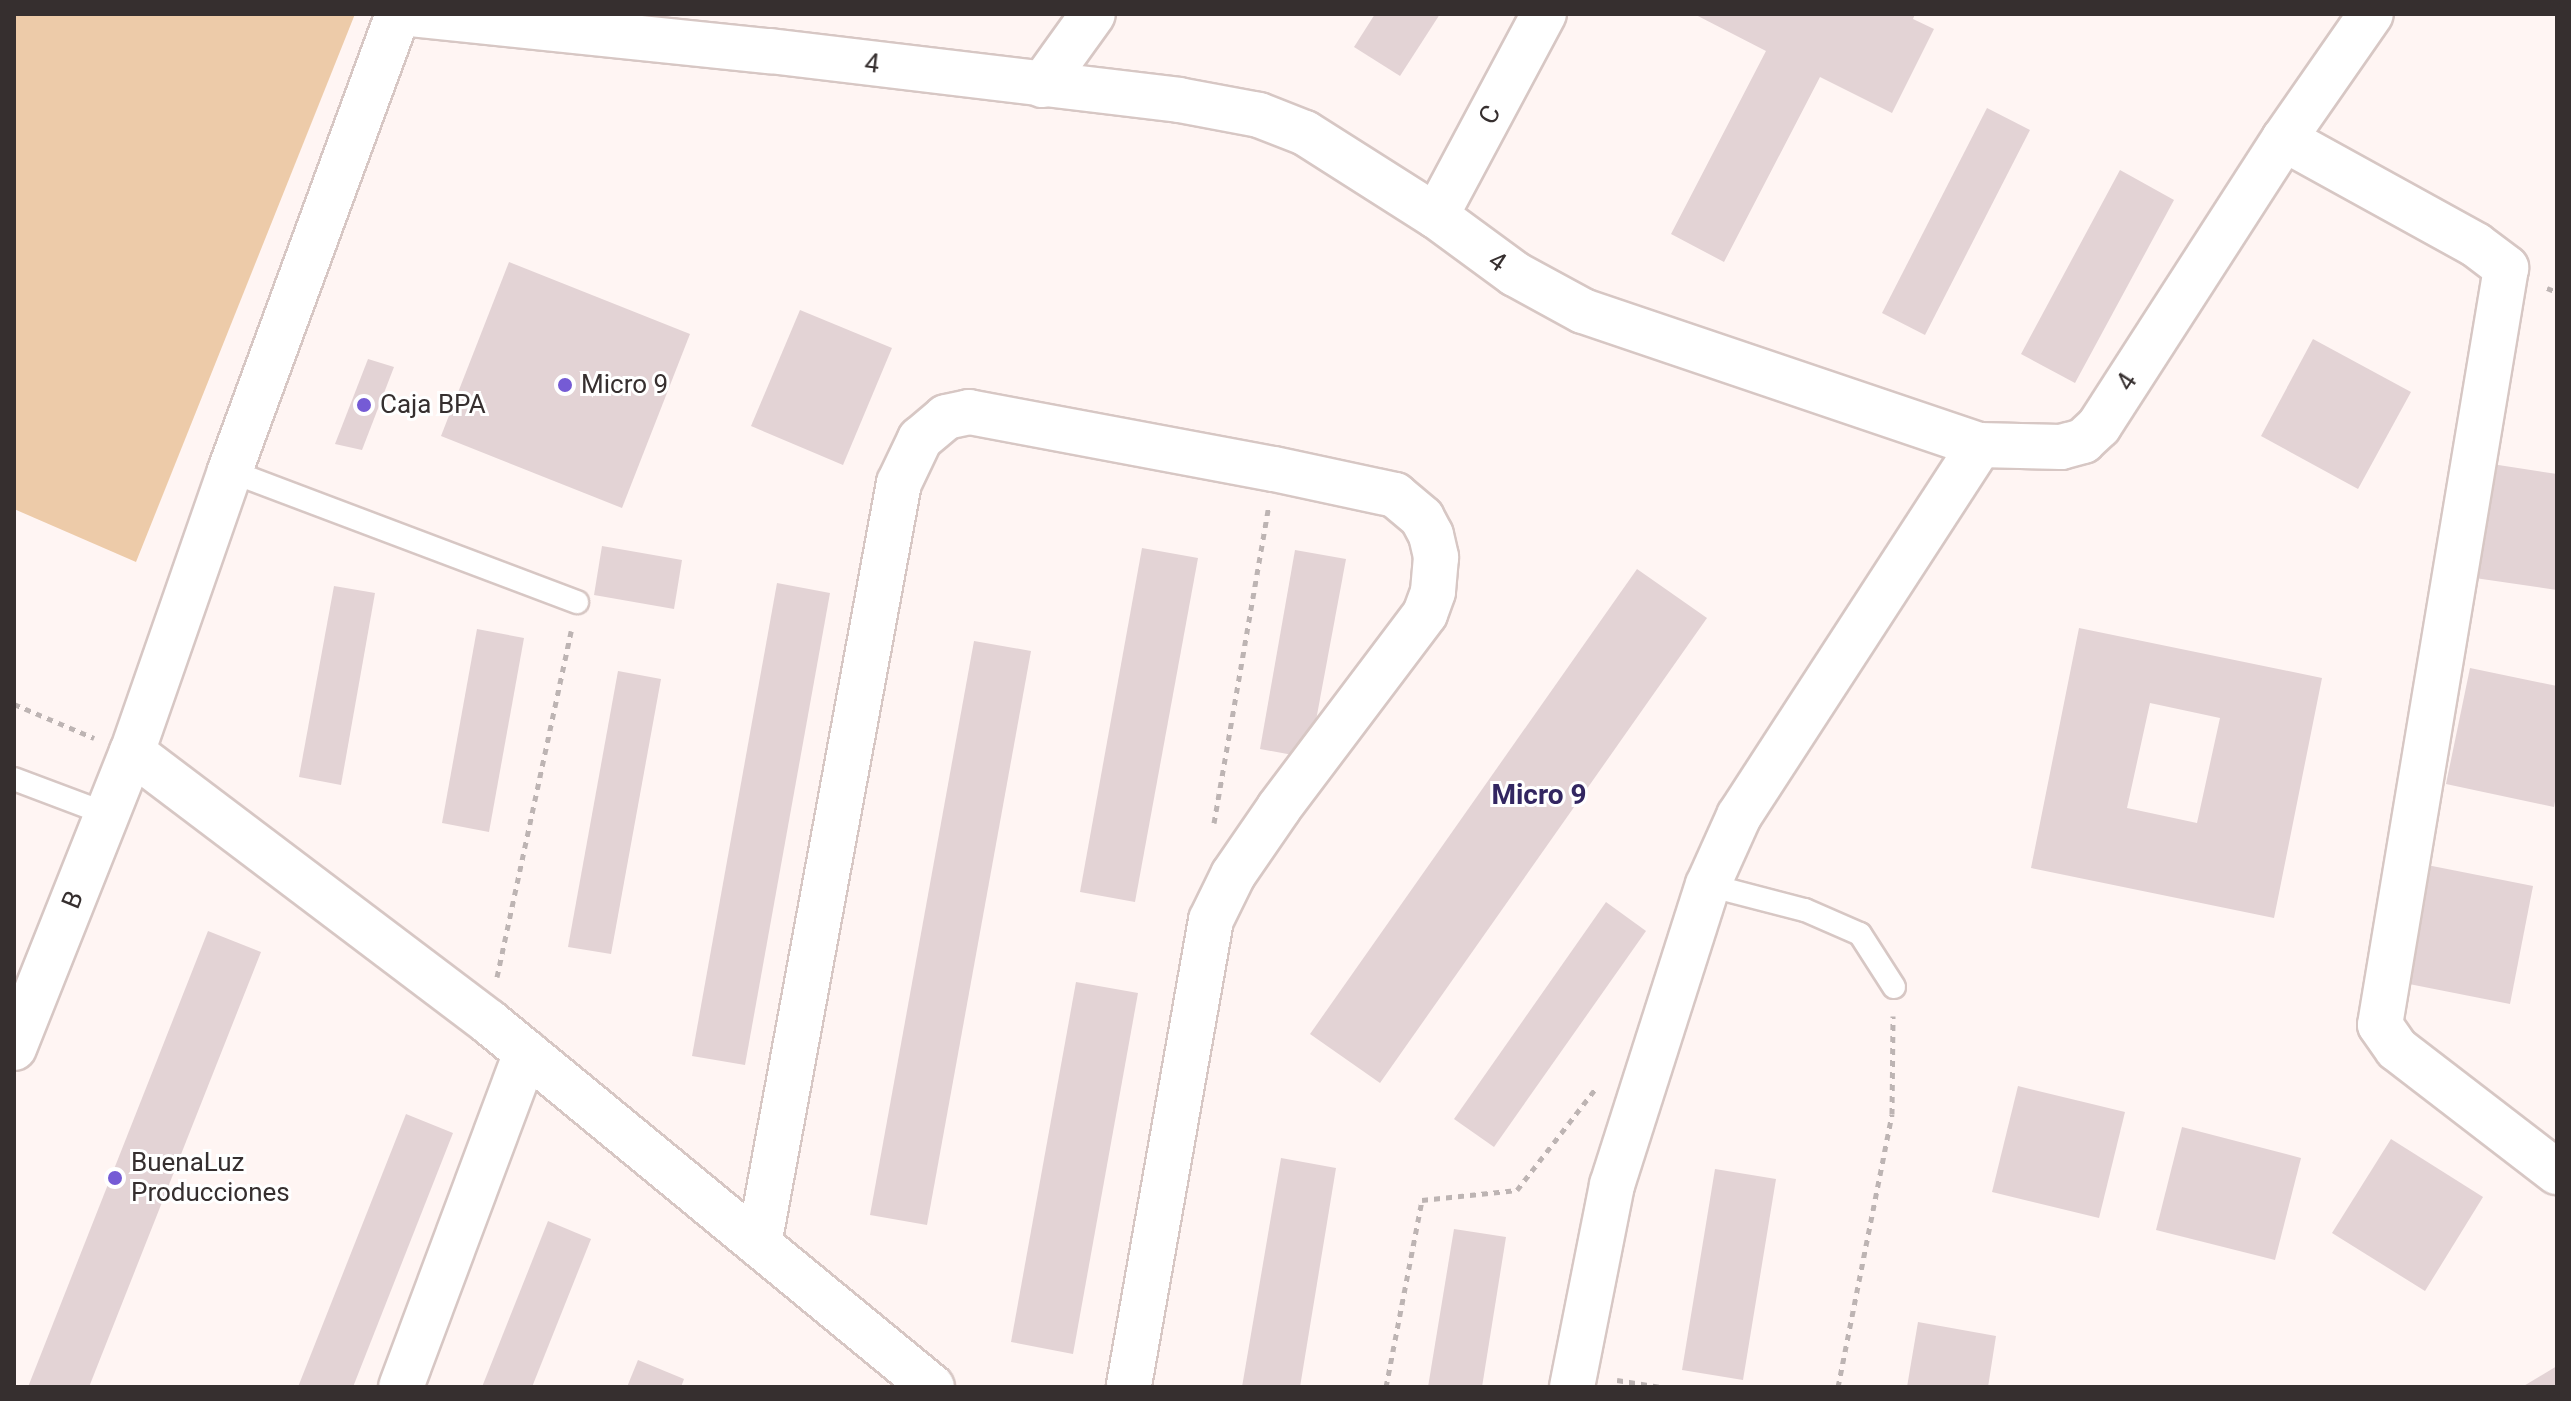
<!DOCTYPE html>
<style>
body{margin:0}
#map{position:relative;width:2571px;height:1401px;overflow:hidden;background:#fff5f3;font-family:Roboto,sans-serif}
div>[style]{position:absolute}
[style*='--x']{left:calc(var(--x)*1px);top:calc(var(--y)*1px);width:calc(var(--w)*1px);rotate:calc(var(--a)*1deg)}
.green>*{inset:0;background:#edcba9}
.building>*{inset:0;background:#e3d3d5}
.path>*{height:5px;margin-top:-2.5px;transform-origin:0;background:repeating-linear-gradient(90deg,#bdb4b3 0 6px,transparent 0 12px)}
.roads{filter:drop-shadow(2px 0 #d7c7c4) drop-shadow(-2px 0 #d7c7c4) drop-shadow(0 2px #d7c7c4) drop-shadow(0 -2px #d7c7c4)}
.lane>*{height:22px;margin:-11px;padding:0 11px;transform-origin:11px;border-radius:11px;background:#fff}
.street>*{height:44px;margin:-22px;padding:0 22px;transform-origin:22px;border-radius:22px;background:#fff}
.secondary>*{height:44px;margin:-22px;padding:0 22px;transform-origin:22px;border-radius:22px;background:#fff}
.dots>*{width:22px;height:22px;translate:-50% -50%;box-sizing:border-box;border:4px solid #fff;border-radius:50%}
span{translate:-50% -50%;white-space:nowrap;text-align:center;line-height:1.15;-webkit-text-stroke:6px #fff;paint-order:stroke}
.street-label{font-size:26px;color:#362f2f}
.poi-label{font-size:26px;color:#362f2f}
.left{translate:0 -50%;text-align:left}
.neighbourhood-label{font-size:28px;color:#322661;font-weight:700}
.frame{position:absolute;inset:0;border:16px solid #362f2f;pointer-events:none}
</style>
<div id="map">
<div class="green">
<div style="clip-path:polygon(14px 14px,355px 14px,136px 562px,14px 509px)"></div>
</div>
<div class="building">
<div style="clip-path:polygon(1375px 14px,1440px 14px,1400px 76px,1354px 47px)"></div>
<div style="clip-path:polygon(1694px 14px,1915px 14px,1913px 19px,1934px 29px,1892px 113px,1820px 77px,1724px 262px,1671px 234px,1766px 51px)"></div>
<div style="clip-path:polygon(1987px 108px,2030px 130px,1925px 335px,1882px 313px)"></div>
<div style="clip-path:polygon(2120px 170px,2174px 200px,2075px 383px,2021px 354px)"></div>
<div style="clip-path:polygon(509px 262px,690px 334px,622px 508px,441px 436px)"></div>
<div style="clip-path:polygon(800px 310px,892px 348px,843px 465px,751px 426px)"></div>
<div style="clip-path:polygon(2313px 339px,2411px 392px,2358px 489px,2261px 436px)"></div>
<div style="clip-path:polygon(368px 359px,394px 367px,362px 450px,335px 444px)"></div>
<div style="clip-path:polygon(2492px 464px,2557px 474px,2557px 590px,2475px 578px)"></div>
<div style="clip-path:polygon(602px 546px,682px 560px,674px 609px,594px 595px)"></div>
<div style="clip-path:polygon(1142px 548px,1198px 558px,1135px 902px,1080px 892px)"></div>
<div style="clip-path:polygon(1295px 550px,1346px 559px,1309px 758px,1260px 749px)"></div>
<div style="clip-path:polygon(1637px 569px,1707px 618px,1380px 1083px,1310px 1034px)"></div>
<div style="clip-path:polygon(777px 583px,830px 593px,745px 1065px,692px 1056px)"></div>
<div style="clip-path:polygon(334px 586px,375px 593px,341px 785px,299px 777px)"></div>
<div style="clip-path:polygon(evenodd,2079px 628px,2322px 678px,2274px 918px,2031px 868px,2079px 628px,2150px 703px,2220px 718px,2197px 823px,2127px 808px,2150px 703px)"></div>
<div style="clip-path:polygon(477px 629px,524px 638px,489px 832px,442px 823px)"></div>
<div style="clip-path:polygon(974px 641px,1031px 651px,927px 1225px,870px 1215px)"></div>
<div style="clip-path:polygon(2470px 668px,2557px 686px,2557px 790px,2554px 807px,2446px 784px)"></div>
<div style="clip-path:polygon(618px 671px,661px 679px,611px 954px,568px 947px)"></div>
<div style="clip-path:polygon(2422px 864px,2533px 886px,2510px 1004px,2399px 982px)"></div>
<div style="clip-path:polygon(1606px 902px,1646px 931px,1494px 1147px,1454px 1119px)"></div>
<div style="clip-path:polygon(208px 931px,261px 952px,89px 1387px,28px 1387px)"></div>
<div style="clip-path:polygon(1076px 982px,1138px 993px,1073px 1354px,1011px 1342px)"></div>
<div style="clip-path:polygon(2018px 1086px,2125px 1112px,2099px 1218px,1992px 1192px)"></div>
<div style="clip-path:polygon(406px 1114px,453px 1133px,353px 1387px,298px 1387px)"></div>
<div style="clip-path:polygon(2182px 1127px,2301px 1158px,2275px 1260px,2156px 1230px)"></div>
<div style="clip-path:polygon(2391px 1139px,2483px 1197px,2425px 1291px,2332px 1233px)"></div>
<div style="clip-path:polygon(1281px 1158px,1336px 1168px,1300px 1387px,1242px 1387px)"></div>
<div style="clip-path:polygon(1715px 1169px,1776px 1179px,1743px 1380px,1682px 1370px)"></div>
<div style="clip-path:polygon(548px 1221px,591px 1239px,532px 1387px,482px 1387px)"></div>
<div style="clip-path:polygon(1454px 1229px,1506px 1237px,1482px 1387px,1428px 1387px)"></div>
<div style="clip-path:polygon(1918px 1322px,1996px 1336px,1988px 1387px,1907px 1387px)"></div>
<div style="clip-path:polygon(638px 1360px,684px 1379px,681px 1387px,627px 1387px)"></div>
<div style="clip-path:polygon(2557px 1366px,2557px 1387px,2522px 1387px)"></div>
</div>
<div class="path">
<div style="--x:2547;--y:288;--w:11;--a:22"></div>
<div style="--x:14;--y:704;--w:87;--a:23"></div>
<div style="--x:1214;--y:823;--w:319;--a:-80.2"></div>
<div style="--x:497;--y:977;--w:354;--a:-77.9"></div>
<div style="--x:1617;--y:1380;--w:44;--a:9.2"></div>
<div style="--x:1386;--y:1387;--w:190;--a:-79.1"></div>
<div style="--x:1422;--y:1200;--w:96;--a:-6"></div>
<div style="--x:1517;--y:1190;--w:129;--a:-52.2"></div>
<div style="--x:1838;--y:1387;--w:278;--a:-78.8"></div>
<div style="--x:1892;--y:1114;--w:98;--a:-89.4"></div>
</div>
<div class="roads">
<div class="lane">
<div style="--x:230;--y:471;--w:371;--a:20.7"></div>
<div style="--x:14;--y:779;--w:99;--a:20.6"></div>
<div style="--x:1708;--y:885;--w:100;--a:14.5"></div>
<div style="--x:1805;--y:910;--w:60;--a:23.6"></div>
<div style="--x:1860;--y:934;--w:63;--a:57.3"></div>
</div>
<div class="street">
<div style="--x:409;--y:14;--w:363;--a:5.9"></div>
<div style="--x:770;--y:51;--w:412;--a:6.8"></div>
<div style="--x:1179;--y:100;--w:81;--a:10.6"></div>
<div style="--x:1259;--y:115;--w:49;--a:21.4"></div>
<div style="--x:1305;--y:133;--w:155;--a:32.4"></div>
<div style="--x:1436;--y:216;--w:98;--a:36.3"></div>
<div style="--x:1515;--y:274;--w:77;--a:28.6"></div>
<div style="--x:1583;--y:311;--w:419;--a:18.7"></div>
<div style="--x:1980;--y:445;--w:81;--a:1.4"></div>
<div style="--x:2061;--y:447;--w:23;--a:-15"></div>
<div style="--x:2083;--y:441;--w:22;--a:-43"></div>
<div style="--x:2099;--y:426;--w:341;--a:-57.2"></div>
<div style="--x:2284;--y:139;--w:152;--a:-55.2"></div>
<div style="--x:1042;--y:85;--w:87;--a:-54.3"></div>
<div style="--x:2284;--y:139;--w:219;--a:28.9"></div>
<div style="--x:2476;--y:245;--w:38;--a:37"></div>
<div style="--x:2506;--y:268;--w:767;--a:99.45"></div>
<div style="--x:2380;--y:1025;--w:29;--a:55"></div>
<div style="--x:2397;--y:1049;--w:202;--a:37.6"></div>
<div style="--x:1436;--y:216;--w:229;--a:-61.9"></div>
<div style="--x:14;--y:1048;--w:319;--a:-68.3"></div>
<div style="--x:759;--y:1244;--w:774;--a:-79.58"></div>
<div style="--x:899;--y:483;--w:49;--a:-64.5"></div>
<div style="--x:920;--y:439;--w:34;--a:-40"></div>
<div style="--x:946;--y:417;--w:24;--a:-12"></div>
<div style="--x:969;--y:412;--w:310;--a:10.6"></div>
<div style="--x:1274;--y:469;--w:124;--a:12.1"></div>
<div style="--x:1395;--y:495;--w:35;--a:40"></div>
<div style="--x:1422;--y:518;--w:19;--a:62"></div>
<div style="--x:1431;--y:535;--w:23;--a:77"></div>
<div style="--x:1436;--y:557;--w:35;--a:95"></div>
<div style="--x:1433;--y:592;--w:23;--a:110"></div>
<div style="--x:1425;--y:614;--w:243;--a:127"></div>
<div style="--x:1279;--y:808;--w:81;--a:124.5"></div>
<div style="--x:1233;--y:875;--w:50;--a:116.1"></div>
<div style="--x:1211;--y:920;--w:474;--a:100"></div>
<div style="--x:401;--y:1387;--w:357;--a:-69.5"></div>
<div style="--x:1572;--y:1387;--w:206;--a:-78.8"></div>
<div style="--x:1612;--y:1185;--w:315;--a:-72.3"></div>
<div style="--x:1708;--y:885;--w:76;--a:-65.8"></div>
<div style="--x:1739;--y:816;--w:442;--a:-57"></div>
</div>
<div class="secondary">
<div style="--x:398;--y:14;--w:487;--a:110.2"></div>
<div style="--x:230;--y:471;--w:298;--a:109.2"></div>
<div style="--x:132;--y:752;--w:448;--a:37.1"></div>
<div style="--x:489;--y:1022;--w:574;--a:39.49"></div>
</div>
</div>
<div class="dots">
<div style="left:565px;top:385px;background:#755bd5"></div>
<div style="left:364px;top:405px;background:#755bd5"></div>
<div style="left:115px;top:1178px;background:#755bd5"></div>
</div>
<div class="street-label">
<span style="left:872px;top:64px;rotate:7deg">4</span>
<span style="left:1490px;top:115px;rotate:-62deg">C</span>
<span style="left:1497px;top:262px;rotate:34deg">4</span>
<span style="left:2127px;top:382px;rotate:-57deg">4</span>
<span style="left:73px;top:900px;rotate:-68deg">B</span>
</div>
<div class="poi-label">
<span class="left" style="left:581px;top:385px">Micro 9</span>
<span class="left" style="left:380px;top:405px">Caja BPA</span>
<span class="left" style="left:131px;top:1178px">BuenaLuz<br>Producciones</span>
</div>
<div class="neighbourhood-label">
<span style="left:1539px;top:795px">Micro 9</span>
</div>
<div class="frame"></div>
</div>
